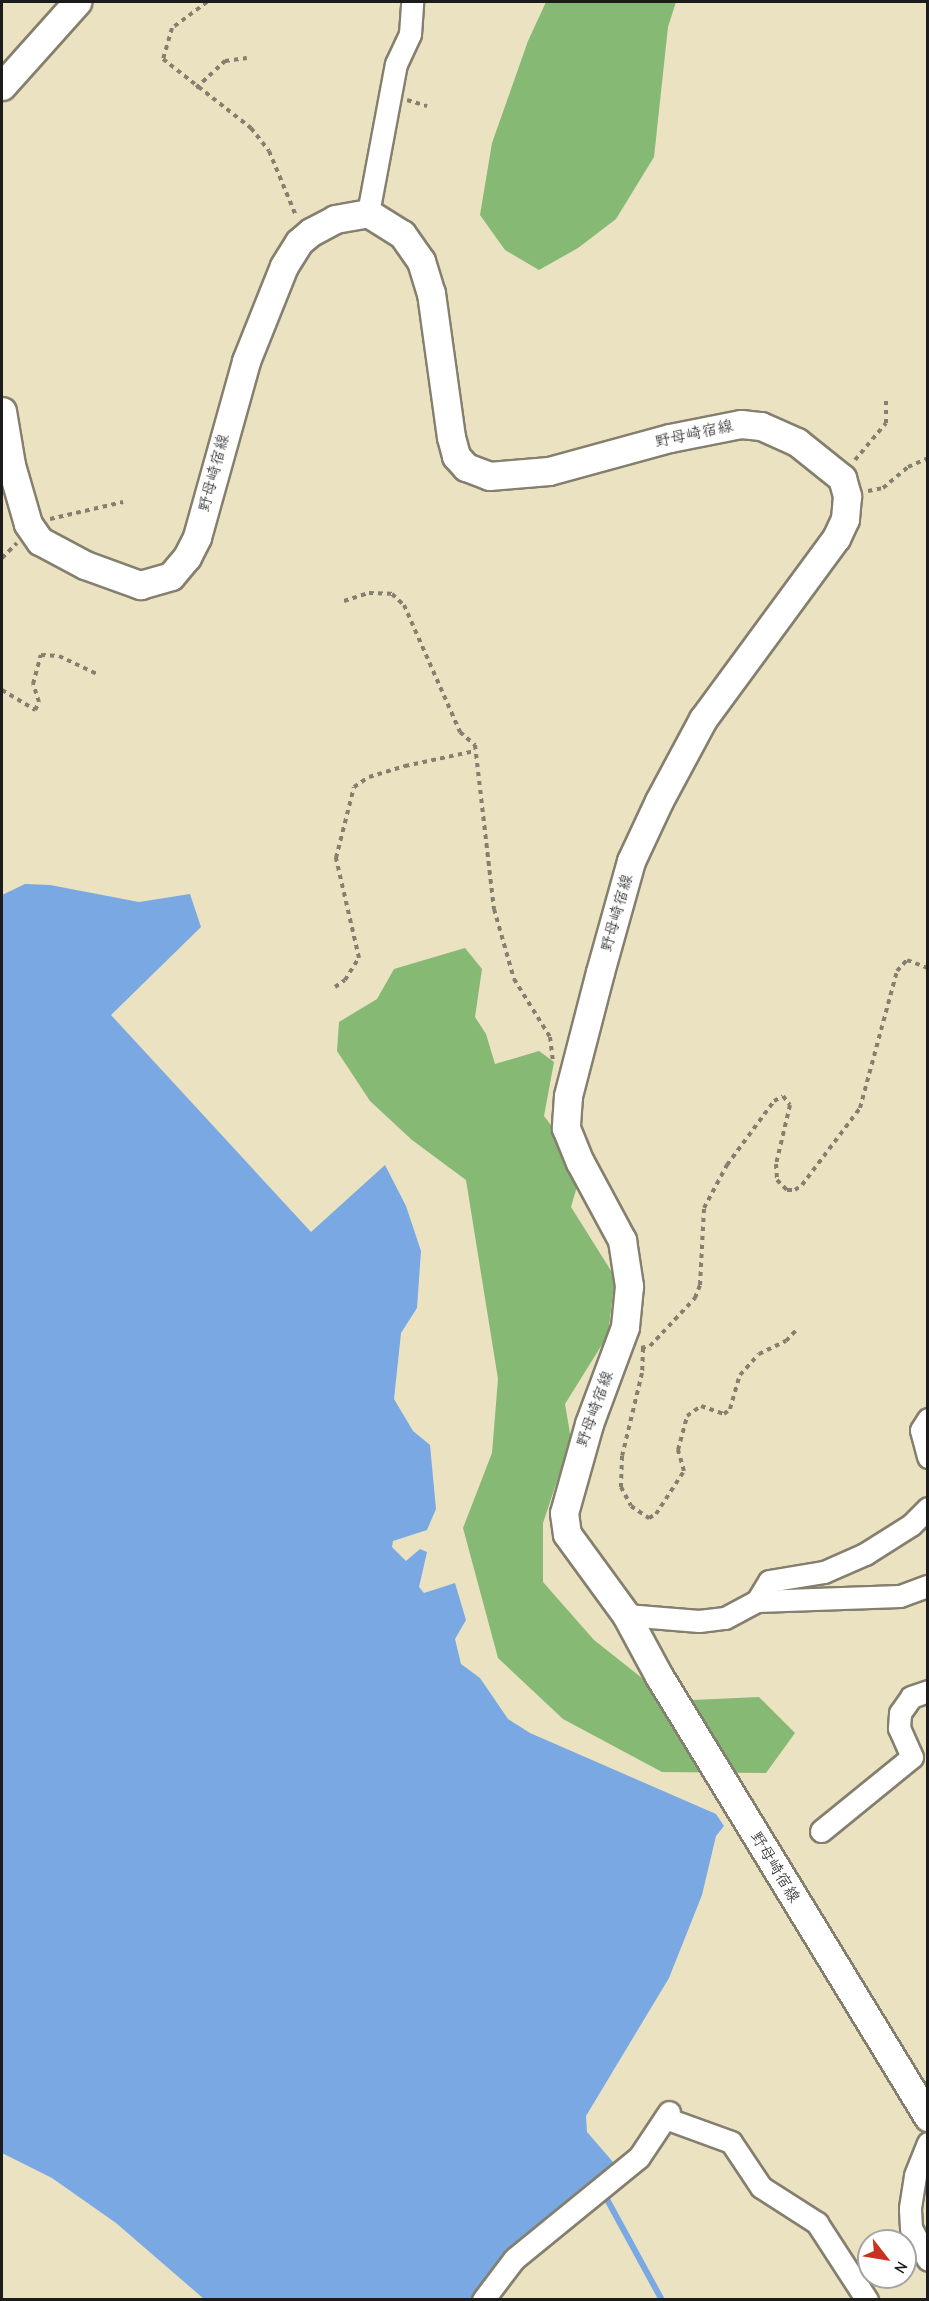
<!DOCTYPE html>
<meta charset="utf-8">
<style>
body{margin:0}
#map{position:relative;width:929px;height:2301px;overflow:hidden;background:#ebe2c1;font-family:"Comic Neue","Klee One",sans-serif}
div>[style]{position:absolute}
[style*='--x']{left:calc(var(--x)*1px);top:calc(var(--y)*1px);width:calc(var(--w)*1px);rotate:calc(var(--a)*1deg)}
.forest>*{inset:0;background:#86b974}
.water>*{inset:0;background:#79a8e3}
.stream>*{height:6px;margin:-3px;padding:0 3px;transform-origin:3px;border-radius:3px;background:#79a8e3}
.path>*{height:4px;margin-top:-2px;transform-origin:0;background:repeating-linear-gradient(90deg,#847f6e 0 4.5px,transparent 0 9px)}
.roads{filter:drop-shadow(2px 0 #847f6e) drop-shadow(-2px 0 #847f6e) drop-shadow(0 2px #847f6e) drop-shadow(0 -2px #847f6e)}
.minor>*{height:21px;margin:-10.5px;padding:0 10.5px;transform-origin:10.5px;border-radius:10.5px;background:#fff}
.major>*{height:27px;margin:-13.5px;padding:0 13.5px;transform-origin:13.5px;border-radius:13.5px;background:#fff}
span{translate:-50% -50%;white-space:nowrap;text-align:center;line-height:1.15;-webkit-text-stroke:6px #fff;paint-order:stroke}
.street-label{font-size:16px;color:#1c1c1c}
.frame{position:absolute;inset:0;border:3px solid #1c1c1c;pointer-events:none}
.north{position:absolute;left:857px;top:2229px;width:60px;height:60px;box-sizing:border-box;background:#fff;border:2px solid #a4a4a4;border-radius:50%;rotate:121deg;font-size:16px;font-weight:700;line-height:24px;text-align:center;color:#1c1c1c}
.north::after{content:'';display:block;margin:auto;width:21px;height:27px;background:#c8321e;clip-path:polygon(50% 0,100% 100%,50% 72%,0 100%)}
</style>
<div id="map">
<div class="forest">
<div style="clip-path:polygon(546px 2px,676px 2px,668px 27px,654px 157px,616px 219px,578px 248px,539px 270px,505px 250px,480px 215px,492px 143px,528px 41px)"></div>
<div style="clip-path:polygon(465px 948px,482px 969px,475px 1017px,486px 1034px,495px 1064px,539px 1051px,554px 1062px,544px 1116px,566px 1145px,578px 1183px,571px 1207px,615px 1277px,608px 1335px,565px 1404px,571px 1439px,543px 1523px,543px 1582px,594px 1640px,671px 1701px,759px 1697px,795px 1733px,766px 1773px,662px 1772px,563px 1719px,498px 1658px,463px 1528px,492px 1453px,498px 1379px,466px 1180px,412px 1140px,370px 1101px,337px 1051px,339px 1022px,377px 999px,394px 969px)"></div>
</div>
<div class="water">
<div style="clip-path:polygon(25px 884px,50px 885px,139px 902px,190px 894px,201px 927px,111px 1015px,311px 1232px,385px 1165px,406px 1206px,421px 1251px,417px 1308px,401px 1333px,394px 1399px,413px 1431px,430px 1445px,436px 1509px,427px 1530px,393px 1541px,392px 1547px,406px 1561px,420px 1549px,427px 1552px,419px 1587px,424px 1593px,455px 1583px,466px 1620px,455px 1639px,461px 1664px,480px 1678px,508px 1719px,530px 1733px,716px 1814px,724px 1826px,716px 1836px,702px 1895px,669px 1978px,586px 2116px,587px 2132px,619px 2169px,537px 2225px,473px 2299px,204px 2299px,116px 2223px,52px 2178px,2px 2153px,2px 895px)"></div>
</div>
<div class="stream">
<div style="--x:603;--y:2192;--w:123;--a:61.4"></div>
</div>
<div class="path">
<div style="--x:207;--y:2;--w:44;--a:143.4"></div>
<div style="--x:172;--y:28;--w:32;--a:106"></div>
<div style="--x:163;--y:59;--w:112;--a:38.1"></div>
<div style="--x:251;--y:128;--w:29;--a:52"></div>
<div style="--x:269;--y:151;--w:70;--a:67.4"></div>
<div style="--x:196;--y:88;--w:40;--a:-43"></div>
<div style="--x:225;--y:61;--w:22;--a:-8"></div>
<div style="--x:407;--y:100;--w:21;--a:17"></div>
<div style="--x:855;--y:460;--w:48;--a:-50"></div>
<div style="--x:886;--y:423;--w:23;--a:-90"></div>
<div style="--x:868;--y:491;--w:15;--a:-11"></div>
<div style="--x:883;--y:488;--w:33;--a:-40"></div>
<div style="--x:908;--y:467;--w:22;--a:-24"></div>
<div style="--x:50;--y:519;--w:75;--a:-13.1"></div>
<div style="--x:2;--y:558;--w:21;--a:-45"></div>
<div style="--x:344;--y:601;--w:26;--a:-18"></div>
<div style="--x:369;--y:593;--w:23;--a:2"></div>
<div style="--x:392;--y:594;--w:16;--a:43"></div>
<div style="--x:404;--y:605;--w:139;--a:66.2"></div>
<div style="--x:460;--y:732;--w:20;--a:41"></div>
<div style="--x:475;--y:745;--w:165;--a:83.4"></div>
<div style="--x:494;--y:909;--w:73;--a:74.1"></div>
<div style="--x:514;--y:979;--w:68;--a:58.2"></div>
<div style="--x:550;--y:1037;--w:26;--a:83"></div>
<div style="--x:2;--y:690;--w:39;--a:31"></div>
<div style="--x:35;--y:710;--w:9;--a:-63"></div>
<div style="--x:39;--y:702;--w:19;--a:-108"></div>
<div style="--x:33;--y:684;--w:30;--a:-75"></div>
<div style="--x:41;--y:655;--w:18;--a:3"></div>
<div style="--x:59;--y:656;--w:42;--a:25.3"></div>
<div style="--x:335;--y:987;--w:12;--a:-35"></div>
<div style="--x:345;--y:980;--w:26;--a:-58"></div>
<div style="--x:359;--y:958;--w:103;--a:-103"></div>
<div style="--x:336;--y:858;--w:73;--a:-75.8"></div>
<div style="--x:354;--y:787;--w:18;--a:-34"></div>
<div style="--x:369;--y:777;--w:38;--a:-17"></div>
<div style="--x:405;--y:766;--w:72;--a:-12.1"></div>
<div style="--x:641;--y:1348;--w:9;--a:-13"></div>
<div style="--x:650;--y:1346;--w:66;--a:-46.8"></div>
<div style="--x:695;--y:1298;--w:14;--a:-69"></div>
<div style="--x:700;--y:1285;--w:77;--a:-87"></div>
<div style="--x:704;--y:1208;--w:49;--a:-61.9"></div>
<div style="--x:727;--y:1165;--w:79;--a:-53.7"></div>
<div style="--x:774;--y:1101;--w:10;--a:-29"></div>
<div style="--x:783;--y:1096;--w:11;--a:52"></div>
<div style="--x:790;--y:1105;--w:61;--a:103.3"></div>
<div style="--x:776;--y:1164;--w:16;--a:86"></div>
<div style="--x:777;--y:1180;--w:14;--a:45"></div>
<div style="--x:787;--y:1190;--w:8;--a:0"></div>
<div style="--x:795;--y:1190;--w:9;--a:-36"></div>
<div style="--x:802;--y:1185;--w:96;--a:-53"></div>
<div style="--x:860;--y:1108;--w:142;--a:-74.9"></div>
<div style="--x:897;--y:971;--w:15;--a:-48"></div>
<div style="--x:907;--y:960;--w:22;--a:21"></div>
<div style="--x:643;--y:1348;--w:25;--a:92"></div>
<div style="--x:642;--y:1373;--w:85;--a:103.5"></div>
<div style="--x:622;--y:1456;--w:31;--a:92"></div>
<div style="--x:621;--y:1487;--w:21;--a:62"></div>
<div style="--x:631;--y:1506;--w:22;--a:34"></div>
<div style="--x:649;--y:1518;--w:8;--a:-30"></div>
<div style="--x:656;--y:1514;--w:51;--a:-56.9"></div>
<div style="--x:684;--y:1471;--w:22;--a:-106"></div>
<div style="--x:678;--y:1450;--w:35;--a:-75"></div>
<div style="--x:687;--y:1416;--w:17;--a:-36"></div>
<div style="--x:701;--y:1406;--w:24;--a:19"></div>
<div style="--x:724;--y:1414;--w:8;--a:-40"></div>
<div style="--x:730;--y:1409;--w:35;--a:-74"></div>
<div style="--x:740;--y:1375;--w:28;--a:-48"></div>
<div style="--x:759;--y:1354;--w:30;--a:-26"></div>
<div style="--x:786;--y:1341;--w:18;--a:-47"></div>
</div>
<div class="roads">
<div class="minor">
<div style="--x:368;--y:213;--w:152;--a:-79.4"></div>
<div style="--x:396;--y:64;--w:33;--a:-65"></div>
<div style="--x:410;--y:34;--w:32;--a:-86"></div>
<div style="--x:928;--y:1419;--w:13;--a:122"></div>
<div style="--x:921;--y:1430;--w:28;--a:75"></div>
<div style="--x:757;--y:1601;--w:23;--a:-59"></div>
<div style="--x:769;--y:1581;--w:56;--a:-9.3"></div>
<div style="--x:824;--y:1572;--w:45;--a:-23.7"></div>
<div style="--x:865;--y:1554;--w:54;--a:-32.2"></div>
<div style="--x:911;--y:1525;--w:24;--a:-45"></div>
<div style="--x:626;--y:1615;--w:73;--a:4.7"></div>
<div style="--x:699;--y:1621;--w:26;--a:-7"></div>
<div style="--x:725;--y:1618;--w:36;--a:-28"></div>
<div style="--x:757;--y:1601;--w:143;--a:-2"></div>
<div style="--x:900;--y:1596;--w:30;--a:-20"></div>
<div style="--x:821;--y:1831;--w:117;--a:-39.1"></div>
<div style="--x:912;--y:1757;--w:32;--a:-114"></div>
<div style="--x:899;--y:1728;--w:15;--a:-86"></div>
<div style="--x:900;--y:1713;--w:19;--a:-55"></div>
<div style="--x:911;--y:1697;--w:18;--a:-19"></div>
<div style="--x:665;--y:2118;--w:70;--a:20"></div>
<div style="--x:731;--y:2142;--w:54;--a:56.3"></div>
<div style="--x:761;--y:2187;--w:67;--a:32.7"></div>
<div style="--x:817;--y:2223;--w:92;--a:57"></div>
<div style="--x:928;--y:2143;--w:35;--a:112"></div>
<div style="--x:915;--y:2176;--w:33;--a:99"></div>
<div style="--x:910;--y:2209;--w:19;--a:87"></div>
<div style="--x:911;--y:2228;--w:36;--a:62"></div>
<div style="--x:483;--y:2300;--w:51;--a:-52.9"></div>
<div style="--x:514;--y:2259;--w:161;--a:-39.2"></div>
<div style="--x:639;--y:2157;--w:54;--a:-56.3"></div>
</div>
<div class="major">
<div style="--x:2;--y:86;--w:113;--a:-48.2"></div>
<div style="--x:2;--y:411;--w:55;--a:80.5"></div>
<div style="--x:11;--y:465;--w:61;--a:73.9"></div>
<div style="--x:28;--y:524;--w:21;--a:55"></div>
<div style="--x:40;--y:541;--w:51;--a:28.1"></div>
<div style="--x:85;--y:565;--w:59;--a:20"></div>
<div style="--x:140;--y:585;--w:32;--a:-16"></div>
<div style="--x:171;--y:576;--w:25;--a:-50"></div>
<div style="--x:187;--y:557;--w:22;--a:-63"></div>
<div style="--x:197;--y:537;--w:183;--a:-74.4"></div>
<div style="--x:246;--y:361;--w:102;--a:-68.2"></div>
<div style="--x:284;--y:266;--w:28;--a:-58"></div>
<div style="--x:299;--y:242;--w:16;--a:-40"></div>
<div style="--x:311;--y:232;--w:27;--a:-28"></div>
<div style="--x:335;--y:219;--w:34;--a:-10"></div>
<div style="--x:368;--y:213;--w:40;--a:32"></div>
<div style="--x:402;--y:234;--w:33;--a:55"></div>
<div style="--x:421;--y:261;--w:34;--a:73"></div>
<div style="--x:431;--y:293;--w:145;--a:82.1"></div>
<div style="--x:451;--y:437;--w:20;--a:75"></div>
<div style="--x:456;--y:456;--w:15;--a:48"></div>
<div style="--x:466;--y:467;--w:25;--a:21"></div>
<div style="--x:489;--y:476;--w:60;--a:-4.8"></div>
<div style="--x:549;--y:471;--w:125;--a:-15.3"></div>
<div style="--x:670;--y:438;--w:72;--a:-11.2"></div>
<div style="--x:741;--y:424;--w:20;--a:6"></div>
<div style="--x:761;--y:426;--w:39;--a:24"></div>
<div style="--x:797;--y:442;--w:58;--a:38.7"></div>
<div style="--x:842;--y:478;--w:19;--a:74"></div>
<div style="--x:847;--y:496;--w:23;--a:95"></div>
<div style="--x:845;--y:519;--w:21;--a:115"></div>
<div style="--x:836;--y:538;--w:225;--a:126.3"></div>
<div style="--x:703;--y:719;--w:93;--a:118.2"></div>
<div style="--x:659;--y:801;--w:66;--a:115"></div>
<div style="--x:631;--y:861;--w:115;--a:105.6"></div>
<div style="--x:600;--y:972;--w:128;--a:104.5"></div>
<div style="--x:568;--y:1096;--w:32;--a:94"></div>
<div style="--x:566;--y:1128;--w:37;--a:68"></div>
<div style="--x:580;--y:1162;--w:89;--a:61.7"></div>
<div style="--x:622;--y:1240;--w:47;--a:81.3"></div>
<div style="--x:629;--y:1286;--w:41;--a:95.6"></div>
<div style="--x:625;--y:1327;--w:103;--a:110.4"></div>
<div style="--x:589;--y:1424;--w:92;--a:105.7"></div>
<div style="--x:564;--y:1513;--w:21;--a:82"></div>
<div style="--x:567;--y:1534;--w:100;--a:53.9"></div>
<div style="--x:626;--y:1615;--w:69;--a:61.6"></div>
<div style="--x:659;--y:1676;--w:517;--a:58.62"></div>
</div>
</div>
<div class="street-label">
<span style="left:694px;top:434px;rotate:-12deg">野母崎宿線</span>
<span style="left:214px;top:473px;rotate:-75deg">野母崎宿線</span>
<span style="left:617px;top:913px;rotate:-74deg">野母崎宿線</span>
<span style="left:595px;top:1409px;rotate:-70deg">野母崎宿線</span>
<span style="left:775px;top:1867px;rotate:59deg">野母崎宿線</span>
</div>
<div class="frame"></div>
<div class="north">N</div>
</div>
